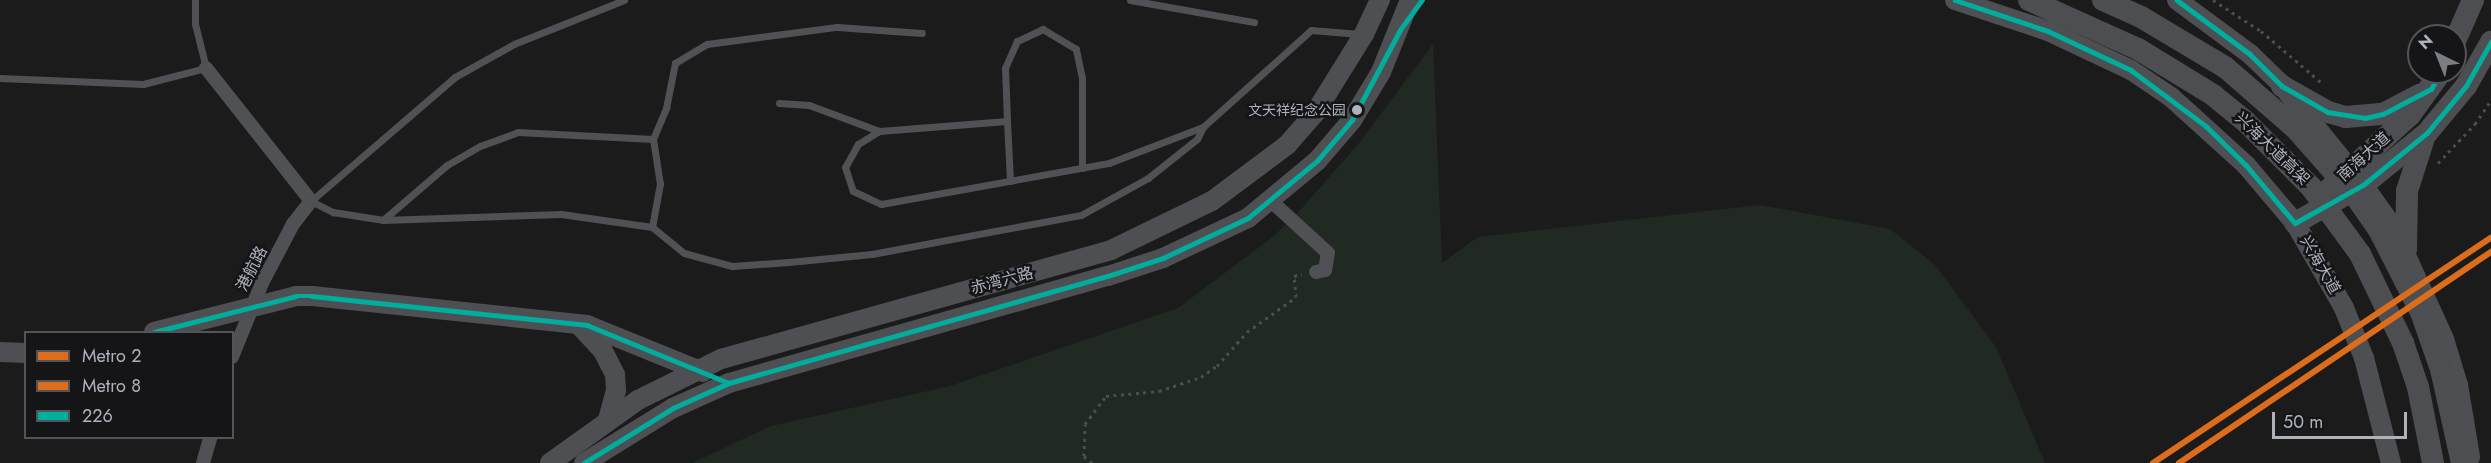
<!DOCTYPE html>
<meta charset="utf-8">
<style>
body{margin:0}
#map{position:relative;width:2491px;height:463px;overflow:hidden;background:#1b1b1c;font-family:Jost,"Noto Sans SC",sans-serif}
div>[style]{position:absolute}
[style*='--x']{left:calc(var(--x)*1px);top:calc(var(--y)*1px);width:calc(var(--w)*1px);rotate:calc(var(--a)*1deg)}
.green>*{inset:0;background:#212923}
.path>*{height:3px;margin-top:-1.5px;transform-origin:0;background:repeating-linear-gradient(90deg,#4b4d50 0 3px,transparent 0 7.5px)}
.lane>*{height:7px;margin:-3.5px;padding:0 3.5px;transform-origin:3.5px;border-radius:3.5px;background:#4f5155}
.street>*{height:14px;margin:-7px;padding:0 7px;transform-origin:7px;border-radius:7px;background:#4f5155}
.secondary>*{height:20px;margin:-10px;padding:0 10px;transform-origin:10px;border-radius:10px;background:#4e4f53}
.primary>*{height:22px;margin:-11px;padding:0 11px;transform-origin:11px;border-radius:11px;background:#4d4e51}
.primary-bridge>*{height:22px;margin:-11px;padding:0 11px;transform-origin:11px;border-radius:11px;background:#4d4e51}
.bus-1>*{height:4.5px;margin:-2.25px;padding:0 2.25px;transform-origin:2.25px;border-radius:2.25px;background:#01ad9c}
.metro-1>*{height:6px;margin:-3px;padding:0 3px;transform-origin:3px;border-radius:3px;background:#db6d1c}
.metro-2>*{height:6px;margin:-3px;padding:0 3px;transform-origin:3px;border-radius:3px;background:#db6d1c}
.dots>*{width:16px;height:16px;translate:-50% -50%;box-sizing:border-box;border:3px solid #151518;border-radius:50%}
span{translate:-50% -50%;white-space:nowrap;text-align:center;line-height:1.15;-webkit-text-stroke:5px #151518;paint-order:stroke}
.bus-label{font-size:14px;color:#adb2bc}
.right{translate:-100% -50%;text-align:right}
.street-label{font-size:16px;color:#adb2bc}
.legend{position:absolute;left:24px;top:331px;width:210px;height:108px;box-sizing:border-box;background:#151518;border:2px solid #52545a;margin:0;padding:8px 10px;list-style:none;font-size:18px;color:#adb2bc}
.legend li{display:flex;align-items:center;gap:12px;height:30px}
.legend b{width:30px;border:2px solid #52545a}
.north{position:absolute;left:2407px;top:24px;width:60px;height:60px;box-sizing:border-box;background:#151518;border:2px solid #52545a;border-radius:50%;rotate:317deg;font-size:16px;font-weight:700;line-height:24px;text-align:center;color:#adb2bc}
.north::after{content:'';display:block;margin:auto;width:21px;height:27px;background:#7a7d84;clip-path:polygon(50% 0,100% 100%,50% 72%,0 100%)}
.scale{position:absolute;left:2272px;top:412px;width:135px;height:27px;box-sizing:border-box;border:3px solid #adb2bc;border-top:0;padding-left:8px;font-size:18px;line-height:21px;white-space:nowrap;color:#adb2bc;-webkit-text-stroke:4px #151518;paint-order:stroke}
</style>
<div id="map">
<div class="green">
<div style="clip-path:polygon(1433px 44px,1442px 263px,1478px 237px,1760px 205px,1890px 229px,1935px 265px,1996px 347px,2045px 463px,692px 463px,771px 426px,950px 386px,1178px 308px,1274px 236px,1304px 206px,1359px 143px)"></div>
</div>
<div class="path">
<div style="--x:2213;--y:0;--w:57;--a:32.9"></div>
<div style="--x:2261;--y:31;--w:82;--a:40.5"></div>
<div style="--x:2438;--y:163;--w:54;--a:-46.5"></div>
<div style="--x:2475;--y:124;--w:29;--a:-56"></div>
<div style="--x:1092;--y:463;--w:11;--a:-139"></div>
<div style="--x:1084;--y:456;--w:32;--a:-88"></div>
<div style="--x:1085;--y:424;--w:35;--a:-53"></div>
<div style="--x:1106;--y:396;--w:53;--a:-5.4"></div>
<div style="--x:1159;--y:391;--w:44;--a:-18.4"></div>
<div style="--x:1201;--y:377;--w:19;--a:-35"></div>
<div style="--x:1217;--y:366;--w:45;--a:-48.6"></div>
<div style="--x:1247;--y:332;--w:60;--a:-35.5"></div>
<div style="--x:1296;--y:297;--w:21;--a:-95"></div>
<div style="--x:1294;--y:276;--w:8;--a:-14"></div>
</div>
<div class="lane">
<div style="--x:624;--y:0;--w:118;--a:158.2"></div>
<div style="--x:514;--y:44;--w:68;--a:150.8"></div>
<div style="--x:455;--y:77;--w:190;--a:139.3"></div>
<div style="--x:311;--y:201;--w:25;--a:27"></div>
<div style="--x:333;--y:212;--w:51;--a:9.1"></div>
<div style="--x:383;--y:220;--w:178;--a:-1.9"></div>
<div style="--x:561;--y:214;--w:92;--a:8.1"></div>
<div style="--x:652;--y:227;--w:41;--a:39.1"></div>
<div style="--x:684;--y:253;--w:50;--a:15.2"></div>
<div style="--x:732;--y:266;--w:57;--a:-4"></div>
<div style="--x:789;--y:262;--w:83;--a:-5.5"></div>
<div style="--x:872;--y:254;--w:213;--a:-10.6"></div>
<div style="--x:1081;--y:215;--w:77;--a:-28.9"></div>
<div style="--x:1148;--y:178;--w:63;--a:-38.5"></div>
<div style="--x:1197;--y:139;--w:13;--a:-63"></div>
<div style="--x:1130;--y:0;--w:126;--a:10.1"></div>
<div style="--x:0;--y:78;--w:143;--a:2.4"></div>
<div style="--x:143;--y:84;--w:65;--a:-14.3"></div>
<div style="--x:206;--y:68;--w:45;--a:-104"></div>
<div style="--x:195;--y:24;--w:24;--a:-90"></div>
<div style="--x:779;--y:103;--w:30;--a:4"></div>
<div style="--x:809;--y:105;--w:75;--a:20.4"></div>
<div style="--x:1007;--y:121;--w:60;--a:87.1"></div>
<div style="--x:1082;--y:168;--w:90;--a:-90"></div>
<div style="--x:1082;--y:78;--w:30;--a:-102"></div>
<div style="--x:1076;--y:49;--w:39;--a:-149"></div>
<div style="--x:1043;--y:29;--w:29;--a:155"></div>
<div style="--x:1017;--y:41;--w:30;--a:114"></div>
<div style="--x:1005;--y:68;--w:53;--a:87.8"></div>
<div style="--x:1007;--y:121;--w:128;--a:175.5"></div>
<div style="--x:879;--y:131;--w:25;--a:148"></div>
<div style="--x:858;--y:144;--w:26;--a:119"></div>
<div style="--x:845;--y:167;--w:25;--a:72"></div>
<div style="--x:853;--y:191;--w:31;--a:25"></div>
<div style="--x:881;--y:204;--w:232;--a:-10.2"></div>
<div style="--x:1109;--y:163;--w:101;--a:-21"></div>
<div style="--x:1203;--y:127;--w:145;--a:-41.9"></div>
<div style="--x:1311;--y:30;--w:49;--a:4.7"></div>
<div style="--x:383;--y:220;--w:84;--a:-40.7"></div>
<div style="--x:447;--y:165;--w:38;--a:-30"></div>
<div style="--x:480;--y:146;--w:40;--a:-20.2"></div>
<div style="--x:518;--y:132;--w:135;--a:3"></div>
<div style="--x:653;--y:139;--w:34;--a:-67"></div>
<div style="--x:666;--y:108;--w:46;--a:-78.7"></div>
<div style="--x:675;--y:63;--w:37;--a:-31"></div>
<div style="--x:707;--y:44;--w:131;--a:-7.5"></div>
<div style="--x:837;--y:27;--w:85;--a:4"></div>
<div style="--x:652;--y:227;--w:44;--a:-79.5"></div>
<div style="--x:660;--y:184;--w:46;--a:-98.8"></div>
</div>
<div class="street">
<div style="--x:206;--y:68;--w:169;--a:51.7"></div>
<div style="--x:311;--y:201;--w:29;--a:128"></div>
<div style="--x:293;--y:224;--w:67;--a:117.7"></div>
<div style="--x:262;--y:283;--w:80;--a:112.1"></div>
<div style="--x:1271;--y:201;--w:77;--a:42.4"></div>
<div style="--x:1328;--y:253;--w:17;--a:100"></div>
<div style="--x:1325;--y:270;--w:9;--a:167"></div>
<div style="--x:203;--y:463;--w:26;--a:-74"></div>
</div>
<div class="secondary">
<div style="--x:1955;--y:0;--w:98;--a:18.4"></div>
<div style="--x:2048;--y:31;--w:92;--a:25.2"></div>
<div style="--x:2131;--y:70;--w:48;--a:34"></div>
<div style="--x:2171;--y:97;--w:101;--a:42.2"></div>
<div style="--x:2246;--y:165;--w:76;--a:49.8"></div>
<div style="--x:2295;--y:223;--w:98;--a:60"></div>
<div style="--x:2344;--y:308;--w:54;--a:68.2"></div>
<div style="--x:2364;--y:358;--w:108;--a:75.6"></div>
<div style="--x:2177;--y:0;--w:91;--a:36.5"></div>
<div style="--x:2250;--y:54;--w:42;--a:44"></div>
<div style="--x:2280;--y:83;--w:132;--a:50.9"></div>
<div style="--x:2363;--y:185;--w:52;--a:54.5"></div>
<div style="--x:2393;--y:227;--w:123;--a:65.5"></div>
<div style="--x:2444;--y:339;--w:48;--a:73.1"></div>
<div style="--x:2458;--y:385;--w:73;--a:80.5"></div>
<div style="--x:579;--y:325;--w:35;--a:47"></div>
<div style="--x:603;--y:351;--w:27;--a:63"></div>
<div style="--x:615;--y:375;--w:15;--a:86"></div>
<div style="--x:616;--y:390;--w:31;--a:105"></div>
<div style="--x:154;--y:332;--w:146;--a:-14.2"></div>
<div style="--x:296;--y:296;--w:16;--a:0"></div>
<div style="--x:312;--y:296;--w:277;--a:6"></div>
<div style="--x:587;--y:325;--w:125;--a:22.1"></div>
<div style="--x:0;--y:352;--w:26;--a:2"></div>
<div style="--x:550;--y:463;--w:108;--a:-35.6"></div>
<div style="--x:638;--y:400;--w:93;--a:-26.3"></div>
<div style="--x:721;--y:359;--w:405;--a:-15.6"></div>
<div style="--x:1111;--y:250;--w:112;--a:-25.9"></div>
<div style="--x:1212;--y:201;--w:94;--a:-36.7"></div>
<div style="--x:1287;--y:145;--w:43;--a:-48.8"></div>
<div style="--x:1315;--y:113;--w:93;--a:-58.2"></div>
<div style="--x:1364;--y:34;--w:38;--a:-65"></div>
<div style="--x:584;--y:463;--w:105;--a:-31.7"></div>
<div style="--x:673;--y:408;--w:61;--a:-24.1"></div>
<div style="--x:729;--y:383;--w:394;--a:-15.8"></div>
<div style="--x:1108;--y:276;--w:58;--a:-18.1"></div>
<div style="--x:1163;--y:258;--w:94;--a:-25.2"></div>
<div style="--x:1248;--y:218;--w:89;--a:-39.6"></div>
<div style="--x:1317;--y:161;--w:54;--a:-49.5"></div>
<div style="--x:1352;--y:120;--w:56;--a:-58.9"></div>
<div style="--x:1381;--y:72;--w:78;--a:-68.1"></div>
</div>
<div class="primary">
<div style="--x:2455;--y:41;--w:45;--a:-66.3"></div>
<div style="--x:2282;--y:86;--w:53;--a:29.5"></div>
<div style="--x:2328;--y:112;--w:19;--a:16"></div>
<div style="--x:2346;--y:117;--w:37;--a:-5"></div>
<div style="--x:2383;--y:114;--w:41;--a:-27.8"></div>
<div style="--x:2326;--y:192;--w:114;--a:-42.5"></div>
<div style="--x:2410;--y:115;--w:53;--a:-54.2"></div>
<div style="--x:2295;--y:223;--w:78;--a:-29.2"></div>
<div style="--x:2363;--y:185;--w:82;--a:-39.1"></div>
<div style="--x:2427;--y:133;--w:61;--a:-50.3"></div>
<div style="--x:2466;--y:86;--w:51;--a:-60.4"></div>
<div style="--x:2406;--y:250;--w:59;--a:-89"></div>
<div style="--x:2407;--y:191;--w:56;--a:-72.2"></div>
</div>
<div class="primary-bridge">
<div style="--x:2029;--y:0;--w:120;--a:24.2"></div>
<div style="--x:2138;--y:49;--w:88;--a:31.5"></div>
<div style="--x:2213;--y:95;--w:41;--a:39.1"></div>
<div style="--x:2245;--y:121;--w:93;--a:45"></div>
<div style="--x:2311;--y:187;--w:83;--a:53.8"></div>
<div style="--x:2360;--y:254;--w:99;--a:64.2"></div>
<div style="--x:2403;--y:343;--w:46;--a:71.2"></div>
<div style="--x:2418;--y:387;--w:77;--a:78.8"></div>
<div style="--x:2103;--y:0;--w:42;--a:24.1"></div>
<div style="--x:2141;--y:17;--w:98;--a:30.8"></div>
<div style="--x:2225;--y:67;--w:94;--a:41.1"></div>
<div style="--x:2296;--y:129;--w:91;--a:48.6"></div>
<div style="--x:2356;--y:197;--w:40;--a:55.1"></div>
<div style="--x:2379;--y:230;--w:92;--a:62.9"></div>
<div style="--x:2421;--y:312;--w:60;--a:70.7"></div>
<div style="--x:2441;--y:369;--w:96;--a:77.4"></div>
</div>
<div class="bus-1">
<div style="--x:1955;--y:0;--w:98;--a:18.4"></div>
<div style="--x:2048;--y:31;--w:92;--a:25.2"></div>
<div style="--x:2131;--y:70;--w:94;--a:36.7"></div>
<div style="--x:2206;--y:126;--w:56;--a:44.3"></div>
<div style="--x:2246;--y:165;--w:76;--a:49.8"></div>
<div style="--x:2295;--y:223;--w:78;--a:-29.2"></div>
<div style="--x:2363;--y:185;--w:82;--a:-39.1"></div>
<div style="--x:2427;--y:133;--w:61;--a:-50.3"></div>
<div style="--x:2466;--y:86;--w:51;--a:-60.4"></div>
<div style="--x:2177;--y:0;--w:91;--a:36.5"></div>
<div style="--x:2250;--y:54;--w:45;--a:45"></div>
<div style="--x:2282;--y:86;--w:53;--a:29.5"></div>
<div style="--x:2328;--y:112;--w:37;--a:9"></div>
<div style="--x:2365;--y:118;--w:18;--a:-13"></div>
<div style="--x:2383;--y:114;--w:54;--a:-27.5"></div>
<div style="--x:2431;--y:89;--w:20;--a:-60"></div>
<div style="--x:154;--y:332;--w:146;--a:-14.2"></div>
<div style="--x:296;--y:296;--w:16;--a:0"></div>
<div style="--x:312;--y:296;--w:277;--a:6"></div>
<div style="--x:587;--y:325;--w:153;--a:22.2"></div>
<div style="--x:584;--y:463;--w:105;--a:-31.7"></div>
<div style="--x:673;--y:408;--w:61;--a:-24.1"></div>
<div style="--x:729;--y:383;--w:394;--a:-15.8"></div>
<div style="--x:1108;--y:276;--w:58;--a:-18.1"></div>
<div style="--x:1163;--y:258;--w:94;--a:-25.2"></div>
<div style="--x:1248;--y:218;--w:89;--a:-39.6"></div>
<div style="--x:1317;--y:161;--w:54;--a:-49.5"></div>
<div style="--x:1352;--y:120;--w:102;--a:-61.9"></div>
<div style="--x:1400;--y:30;--w:37;--a:-54"></div>
</div>
<div class="metro-1">
<div style="--x:2153;--y:463;--w:406;--a:-33.7"></div>
</div>
<div class="metro-2">
<div style="--x:2179;--y:463;--w:377;--a:-34.1"></div>
</div>
<div class="dots">
<div style="left:1357px;top:110px;background:#adb2bc"></div>
</div>
<div class="bus-label">
<span class="right" style="left:1346px;top:110px">文天祥纪念公园</span>
</div>
<div class="street-label">
<span style="left:2272px;top:149px;rotate:44deg">兴海大道高架</span>
<span style="left:2364px;top:157px;rotate:-42deg">南海大道</span>
<span style="left:2320px;top:265px;rotate:60deg">兴海大道</span>
<span style="left:252px;top:269px;rotate:-63deg">港航路</span>
<span style="left:1002px;top:281px;rotate:-15deg">赤湾六路</span>
</div>
<ul class="legend">
<li><b style="height:8px;background:#db6d1c"></b>Metro 2</li>
<li><b style="height:8px;background:#db6d1c"></b>Metro 8</li>
<li><b style="height:8px;background:#01ad9c"></b>226</li>
</ul>
<div class="north">N</div>
<div class="scale">50 m</div>
</div>
